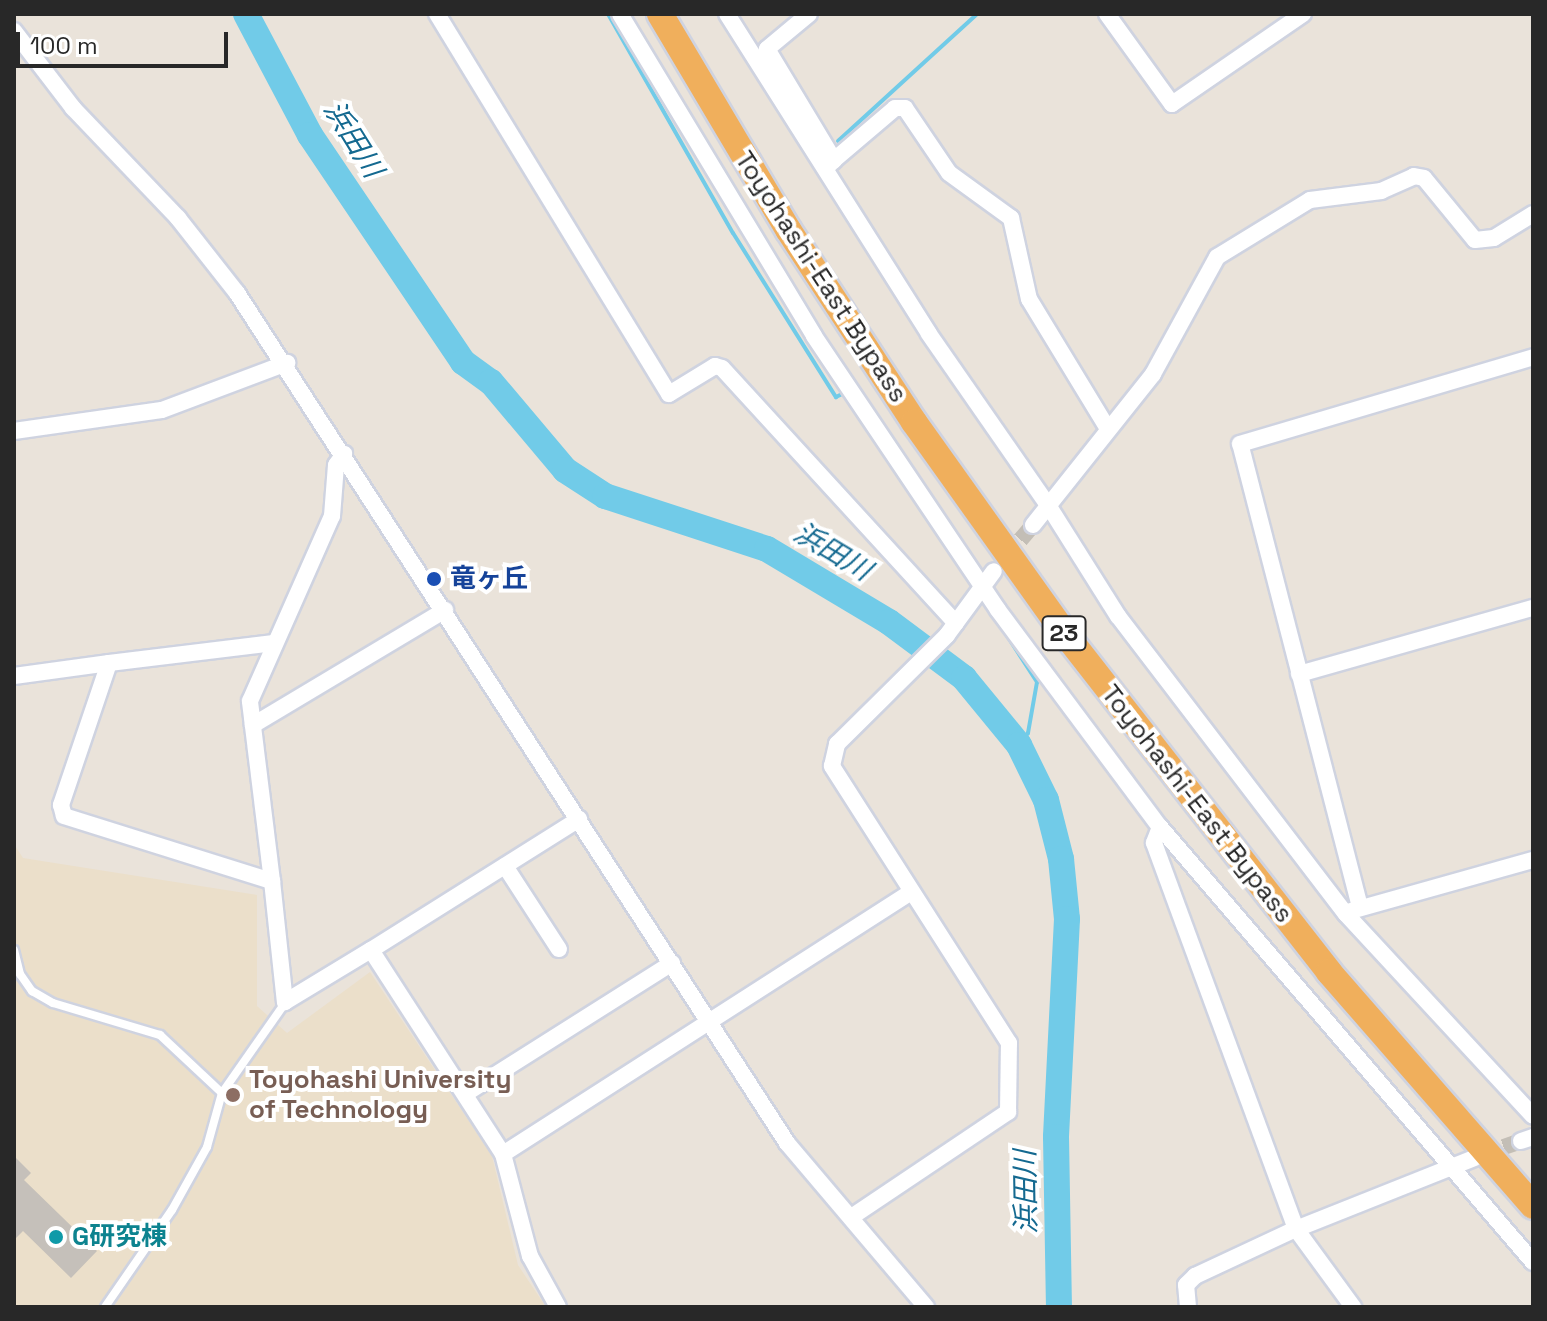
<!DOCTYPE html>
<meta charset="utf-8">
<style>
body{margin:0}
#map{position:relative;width:1547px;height:1321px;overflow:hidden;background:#eae3da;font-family:"Space Grotesk","Noto Sans JP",sans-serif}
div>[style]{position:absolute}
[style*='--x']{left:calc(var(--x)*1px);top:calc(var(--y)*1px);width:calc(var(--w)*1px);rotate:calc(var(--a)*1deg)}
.education>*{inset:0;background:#ebdfca}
.stream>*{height:4px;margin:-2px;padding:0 2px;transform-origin:2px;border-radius:2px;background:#71cbe8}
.river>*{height:26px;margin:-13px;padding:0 13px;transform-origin:13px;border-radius:13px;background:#71cbe8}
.building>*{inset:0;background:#c5c0ba}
.minor-tunnel>*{height:16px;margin-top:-8px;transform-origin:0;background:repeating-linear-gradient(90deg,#c3beb6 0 16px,transparent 0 24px)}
.roads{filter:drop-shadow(2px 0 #cfd3e0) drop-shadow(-2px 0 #cfd3e0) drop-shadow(0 2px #cfd3e0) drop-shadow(0 -2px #cfd3e0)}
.service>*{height:8px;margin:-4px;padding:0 4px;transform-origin:4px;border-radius:4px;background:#fff}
.minor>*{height:16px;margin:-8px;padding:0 8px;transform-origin:8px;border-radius:8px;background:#fff}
.trunk>*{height:26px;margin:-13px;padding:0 13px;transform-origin:13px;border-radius:13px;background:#f0af5c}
.dots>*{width:22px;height:22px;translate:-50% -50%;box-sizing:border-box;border:4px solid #fff;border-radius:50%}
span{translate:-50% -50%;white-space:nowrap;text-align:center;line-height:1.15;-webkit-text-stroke:8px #fff;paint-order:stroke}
.shield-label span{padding:2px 6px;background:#fff;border:2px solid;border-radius:6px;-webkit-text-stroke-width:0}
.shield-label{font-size:24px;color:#282828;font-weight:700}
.street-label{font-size:26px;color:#282828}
.transit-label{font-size:26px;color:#164399;font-weight:700}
.left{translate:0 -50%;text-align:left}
.education-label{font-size:26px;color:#785e54;font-weight:700}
.culture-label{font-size:26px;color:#0d838f;font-weight:700}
.water-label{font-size:28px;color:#146990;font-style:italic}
.frame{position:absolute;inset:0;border:16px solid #282828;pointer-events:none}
.scale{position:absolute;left:16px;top:32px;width:212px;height:36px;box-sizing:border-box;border:4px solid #282828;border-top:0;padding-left:10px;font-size:24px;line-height:28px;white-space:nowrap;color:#282828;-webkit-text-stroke:6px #fff;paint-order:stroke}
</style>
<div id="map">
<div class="education">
<div style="clip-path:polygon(14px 844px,23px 858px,257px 895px,257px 1006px,287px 1033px,370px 972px,492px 1156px,518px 1265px,546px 1307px,14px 1307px)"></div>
</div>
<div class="stream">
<div style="--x:608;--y:14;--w:252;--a:60.3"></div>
<div style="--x:733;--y:233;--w:194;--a:57.9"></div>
<div style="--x:836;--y:397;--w:9;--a:-27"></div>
<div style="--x:838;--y:141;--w:188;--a:-42.4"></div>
<div style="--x:917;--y:504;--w:68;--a:55.8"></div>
<div style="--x:1004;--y:631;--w:61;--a:57.1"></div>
<div style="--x:1037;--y:682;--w:52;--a:100"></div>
<div style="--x:1028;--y:733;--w:15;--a:127"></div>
</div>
<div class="river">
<div style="--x:246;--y:14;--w:137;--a:62.1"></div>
<div style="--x:310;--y:135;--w:274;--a:56"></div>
<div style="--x:463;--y:362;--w:34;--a:36"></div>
<div style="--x:491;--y:382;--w:115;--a:49.9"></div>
<div style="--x:565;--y:470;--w:48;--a:33"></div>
<div style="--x:605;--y:496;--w:170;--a:18.1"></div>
<div style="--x:767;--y:549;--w:142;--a:30.9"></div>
<div style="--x:889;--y:622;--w:94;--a:36.7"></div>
<div style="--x:964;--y:678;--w:87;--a:50.6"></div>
<div style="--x:1019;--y:745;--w:61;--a:63.9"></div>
<div style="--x:1046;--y:800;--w:61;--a:75.7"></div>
<div style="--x:1061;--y:859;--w:60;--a:84.3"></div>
<div style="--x:1067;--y:919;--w:218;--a:92.9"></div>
<div style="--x:1056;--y:1137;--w:170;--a:89"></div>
</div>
<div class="building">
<div style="clip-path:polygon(14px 1156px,31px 1173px,24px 1180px,97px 1251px,71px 1278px,23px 1231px,14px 1240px)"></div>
</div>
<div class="minor-tunnel">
<div style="--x:1005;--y:558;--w:43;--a:-49.7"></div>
<div style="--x:1481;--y:1155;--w:42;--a:-19.3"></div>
</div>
<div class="roads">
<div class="service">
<div style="--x:14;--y:950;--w:25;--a:76"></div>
<div style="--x:20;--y:974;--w:21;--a:55"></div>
<div style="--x:32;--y:991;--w:24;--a:30"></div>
<div style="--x:53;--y:1003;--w:112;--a:16.7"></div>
<div style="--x:160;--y:1035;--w:85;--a:43.1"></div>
<div style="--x:105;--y:1307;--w:118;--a:-55.4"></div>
<div style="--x:172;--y:1210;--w:72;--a:-60.9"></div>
<div style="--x:207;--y:1147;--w:56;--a:-74.5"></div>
<div style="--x:222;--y:1093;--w:110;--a:-55"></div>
</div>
<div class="minor">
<div style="--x:437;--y:14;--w:445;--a:58.6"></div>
<div style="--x:669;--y:394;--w:54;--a:-31.3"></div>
<div style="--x:715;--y:366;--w:7;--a:16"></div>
<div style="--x:722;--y:368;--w:346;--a:47.5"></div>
<div style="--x:620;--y:14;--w:376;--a:58.9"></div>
<div style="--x:814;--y:336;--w:330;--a:56.1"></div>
<div style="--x:998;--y:610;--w:271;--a:53.3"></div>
<div style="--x:1160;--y:827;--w:573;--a:49.39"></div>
<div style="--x:727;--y:14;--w:378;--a:57.7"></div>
<div style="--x:929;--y:334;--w:208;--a:55.2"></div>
<div style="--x:1048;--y:505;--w:131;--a:57.8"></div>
<div style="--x:1118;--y:616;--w:375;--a:52.6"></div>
<div style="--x:1346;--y:914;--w:275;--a:47.2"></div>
<div style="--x:809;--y:14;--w:55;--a:140.2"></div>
<div style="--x:767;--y:49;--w:130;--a:58.9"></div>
<div style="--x:834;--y:160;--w:7;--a:135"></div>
<div style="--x:1107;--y:14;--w:111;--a:54.2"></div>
<div style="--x:1172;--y:104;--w:159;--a:-34.5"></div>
<div style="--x:14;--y:31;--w:97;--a:52.5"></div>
<div style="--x:73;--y:108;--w:152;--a:46.3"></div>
<div style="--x:178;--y:218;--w:95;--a:51.8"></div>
<div style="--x:237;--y:293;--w:1012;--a:57.09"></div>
<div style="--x:787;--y:1143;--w:215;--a:49.7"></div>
<div style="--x:834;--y:160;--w:80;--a:-40.4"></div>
<div style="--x:895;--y:108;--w:10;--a:0"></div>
<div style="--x:905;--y:108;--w:78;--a:55.9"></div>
<div style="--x:949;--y:173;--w:77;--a:36"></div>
<div style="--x:1011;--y:218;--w:83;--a:77.5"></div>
<div style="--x:1029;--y:299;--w:152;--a:58.7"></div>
<div style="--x:14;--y:431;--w:149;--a:-8.1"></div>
<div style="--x:162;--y:410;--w:134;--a:-20.6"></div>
<div style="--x:1033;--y:525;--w:193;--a:-51.5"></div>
<div style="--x:1153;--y:374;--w:133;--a:-61.3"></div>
<div style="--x:1217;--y:257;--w:109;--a:-31.5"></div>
<div style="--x:1310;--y:200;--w:72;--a:-7.2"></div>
<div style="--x:1381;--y:191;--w:36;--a:-24"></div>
<div style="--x:1414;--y:176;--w:10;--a:11"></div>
<div style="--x:1424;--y:178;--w:80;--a:50.6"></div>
<div style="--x:1475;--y:240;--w:19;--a:-6"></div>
<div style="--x:1494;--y:238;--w:46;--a:-31.6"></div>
<div style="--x:109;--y:663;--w:166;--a:-6.9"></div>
<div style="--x:1299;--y:674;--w:243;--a:-15.8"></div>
<div style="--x:14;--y:676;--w:96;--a:-7.8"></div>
<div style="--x:109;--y:663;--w:150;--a:108.7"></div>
<div style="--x:61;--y:805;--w:11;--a:75"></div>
<div style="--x:64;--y:816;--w:218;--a:17.4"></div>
<div style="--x:272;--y:881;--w:122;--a:83.9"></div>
<div style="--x:285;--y:1002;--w:100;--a:-31.2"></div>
<div style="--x:371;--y:950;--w:243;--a:57.1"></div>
<div style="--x:503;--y:1154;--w:106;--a:75.2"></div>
<div style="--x:530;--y:1256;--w:58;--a:61.2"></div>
<div style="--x:253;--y:725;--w:224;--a:-30.9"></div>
<div style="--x:1160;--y:827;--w:17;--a:111"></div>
<div style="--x:1154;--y:843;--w:411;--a:69.8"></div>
<div style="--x:1296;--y:1229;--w:97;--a:53.8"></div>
<div style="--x:505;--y:866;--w:99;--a:57"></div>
<div style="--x:272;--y:881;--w:181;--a:-97"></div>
<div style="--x:250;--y:701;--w:202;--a:-66.1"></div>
<div style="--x:332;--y:516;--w:51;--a:-85.5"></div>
<div style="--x:336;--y:465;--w:14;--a:-54"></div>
<div style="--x:1360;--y:907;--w:478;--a:-104.5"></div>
<div style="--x:1240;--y:444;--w:306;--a:-16.5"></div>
<div style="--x:1351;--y:911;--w:189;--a:-15.7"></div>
<div style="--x:371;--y:950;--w:246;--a:-32.2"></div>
<div style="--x:465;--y:1094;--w:245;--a:-32.3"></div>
<div style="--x:1521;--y:1141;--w:13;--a:-18"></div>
<div style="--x:503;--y:1154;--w:485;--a:-32.7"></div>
<div style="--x:853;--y:1216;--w:187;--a:-33.9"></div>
<div style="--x:1008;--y:1112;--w:69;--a:-89.2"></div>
<div style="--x:1009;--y:1043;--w:329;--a:-122.6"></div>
<div style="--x:832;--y:766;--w:23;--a:-77"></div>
<div style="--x:837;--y:744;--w:155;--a:-44.7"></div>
<div style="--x:947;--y:635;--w:79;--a:-53.7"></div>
<div style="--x:1188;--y:1307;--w:22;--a:-95"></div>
<div style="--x:1186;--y:1285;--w:13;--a:-45"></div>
<div style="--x:1195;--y:1276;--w:111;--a:-25"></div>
<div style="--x:1296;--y:1229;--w:192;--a:-21.7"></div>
</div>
<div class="trunk">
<div style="--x:660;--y:14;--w:252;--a:59.3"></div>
<div style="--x:789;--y:231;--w:228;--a:56.8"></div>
<div style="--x:914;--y:422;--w:262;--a:54.5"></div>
<div style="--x:1066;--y:635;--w:427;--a:52"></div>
<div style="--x:1329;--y:972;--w:310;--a:48.9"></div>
</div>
</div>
<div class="dots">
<div style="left:434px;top:579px;background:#1a4fb4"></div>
<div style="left:233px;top:1095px;background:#8d6e63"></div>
<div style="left:56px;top:1237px;background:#0f9aa8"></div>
</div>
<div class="shield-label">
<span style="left:1064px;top:633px">23</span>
</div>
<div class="street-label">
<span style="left:821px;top:277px;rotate:57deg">Toyohashi-East Bypass</span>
<span style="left:1197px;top:804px;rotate:52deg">Toyohashi-East Bypass</span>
</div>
<div class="transit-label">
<span class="left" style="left:450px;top:579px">竜ヶ丘</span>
</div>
<div class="education-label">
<span class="left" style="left:249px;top:1095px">Toyohashi University<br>of Technology</span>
</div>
<div class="culture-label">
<span class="left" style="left:72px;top:1237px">G研究棟</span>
</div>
<div class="water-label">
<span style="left:354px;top:139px;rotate:58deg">浜田川</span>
<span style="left:833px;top:551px;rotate:31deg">浜田川</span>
<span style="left:1025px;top:1192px;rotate:-91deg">浜田川</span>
</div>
<div class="frame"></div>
<div class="scale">100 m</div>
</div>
